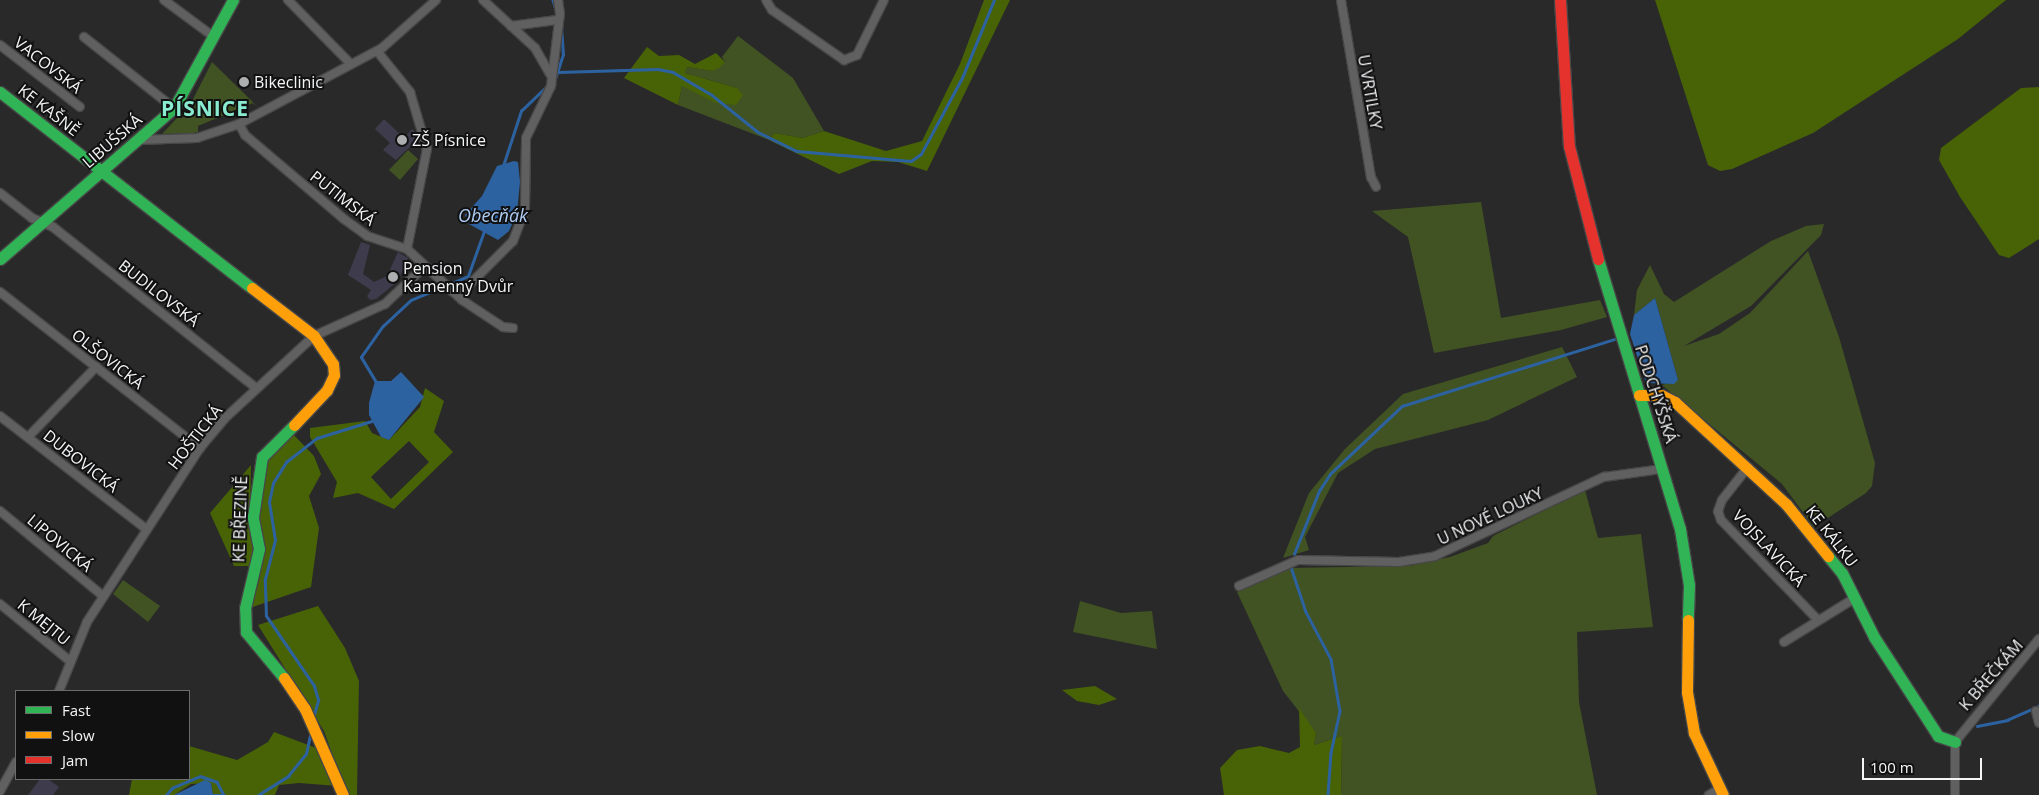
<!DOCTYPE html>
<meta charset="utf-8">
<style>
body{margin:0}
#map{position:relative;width:2039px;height:795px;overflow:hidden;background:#29292a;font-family:"Open Sans",sans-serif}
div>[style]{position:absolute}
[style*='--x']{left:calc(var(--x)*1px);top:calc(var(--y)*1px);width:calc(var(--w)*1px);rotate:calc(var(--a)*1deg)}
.green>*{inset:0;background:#415322}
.forest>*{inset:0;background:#486206}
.water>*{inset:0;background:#2d62a1}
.stream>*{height:2.5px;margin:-1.25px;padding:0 1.25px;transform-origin:1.25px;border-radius:1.25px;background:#2d62a1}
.building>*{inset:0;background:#3e3c4c}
.roads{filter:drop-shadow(1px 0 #474748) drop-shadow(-1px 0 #474748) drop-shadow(0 1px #474748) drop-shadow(0 -1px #474748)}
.street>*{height:8px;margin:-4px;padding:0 4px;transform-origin:4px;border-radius:4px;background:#606061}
.fast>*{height:11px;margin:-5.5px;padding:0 5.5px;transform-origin:5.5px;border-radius:5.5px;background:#30b455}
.slow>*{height:11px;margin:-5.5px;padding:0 5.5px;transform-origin:5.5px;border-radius:5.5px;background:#ff9f0a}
.jam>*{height:11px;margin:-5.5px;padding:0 5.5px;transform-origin:5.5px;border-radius:5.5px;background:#e5322d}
.dots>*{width:14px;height:14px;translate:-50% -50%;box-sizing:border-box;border:2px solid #111112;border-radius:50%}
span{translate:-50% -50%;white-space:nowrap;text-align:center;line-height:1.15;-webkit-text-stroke:4px #111112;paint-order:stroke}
.street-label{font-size:16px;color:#f4f5f6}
.poi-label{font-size:16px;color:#f4f5f6}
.left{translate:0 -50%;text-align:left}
.water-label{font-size:18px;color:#adcbf1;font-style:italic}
.district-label{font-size:21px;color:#89ebd0;font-weight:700;letter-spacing:1px}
.legend{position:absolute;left:15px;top:690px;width:175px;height:90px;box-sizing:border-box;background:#111112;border:1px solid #6c6c6d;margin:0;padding:6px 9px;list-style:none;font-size:15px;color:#f4f5f6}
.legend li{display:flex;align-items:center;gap:10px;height:25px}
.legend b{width:25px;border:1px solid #6c6c6d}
.scale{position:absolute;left:1862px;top:758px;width:120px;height:22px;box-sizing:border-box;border:2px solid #f4f5f6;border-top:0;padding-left:6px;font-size:15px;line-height:18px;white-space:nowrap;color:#f4f5f6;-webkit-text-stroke:4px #111112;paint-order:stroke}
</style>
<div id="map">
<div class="green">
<div style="clip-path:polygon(738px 36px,793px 78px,824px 131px,803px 138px,774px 133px,769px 140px,678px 105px,682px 86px,737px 88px,685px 73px,687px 67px,712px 71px,725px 62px,722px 57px)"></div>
<div style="clip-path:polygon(212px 62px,260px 109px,253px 103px,198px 126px,198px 132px,194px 133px,162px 134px,191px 103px)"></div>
<div style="clip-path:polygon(408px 150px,418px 159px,400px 180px,389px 170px)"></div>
<div style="clip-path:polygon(1481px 202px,1501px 318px,1600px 300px,1607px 317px,1561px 330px,1434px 353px,1408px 237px,1372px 211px)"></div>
<div style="clip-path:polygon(1824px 224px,1821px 235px,1751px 306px,1684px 346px,1719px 334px,1750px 313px,1808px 251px,1839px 337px,1875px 463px,1872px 486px,1866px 493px,1814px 527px,1782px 484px,1662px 385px,1678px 380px,1655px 298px,1634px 315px,1637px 290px,1650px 265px,1664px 294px,1674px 302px,1771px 241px,1806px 226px)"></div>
<div style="clip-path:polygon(1562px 347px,1577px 377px,1488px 420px,1375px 449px,1338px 473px,1305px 537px,1309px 550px,1283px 558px,1309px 493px,1345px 449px,1403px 394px)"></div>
<div style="clip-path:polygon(1585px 490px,1598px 538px,1641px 534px,1653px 627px,1577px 632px,1579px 702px,1597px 795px,1341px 795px,1342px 736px,1314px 745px,1316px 733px,1283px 691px,1237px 592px,1285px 568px,1409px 566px,1450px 557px,1488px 543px,1493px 536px)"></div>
<div style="clip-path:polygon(123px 580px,160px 606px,148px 622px,113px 594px)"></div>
<div style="clip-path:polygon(1080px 601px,1121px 613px,1152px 611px,1157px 649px,1073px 632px)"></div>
</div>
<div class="forest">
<div style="clip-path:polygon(984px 0,1010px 0,927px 171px,898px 162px,872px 161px,839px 174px,769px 140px,774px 133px,803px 138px,824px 131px,886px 151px,922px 141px,960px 64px)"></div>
<div style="clip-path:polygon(1655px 0,2006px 0,1958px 39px,1813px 133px,1732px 169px,1720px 171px,1708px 165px)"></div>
<div style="clip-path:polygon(647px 47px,659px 56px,679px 55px,695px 64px,716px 53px,725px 62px,719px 68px,712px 71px,687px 67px,685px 73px,737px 88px,743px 95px,736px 105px,716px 103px,682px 86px,678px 105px,624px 78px)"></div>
<div style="clip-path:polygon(2039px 87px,2039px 239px,2009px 258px,1999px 255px,1960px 197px,1939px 160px,1941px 148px,2021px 88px)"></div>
<div style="clip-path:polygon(evenodd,425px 388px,444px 401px,434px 432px,453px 452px,394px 509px,358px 493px,333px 498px,337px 482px,310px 437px,310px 428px,365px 421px,372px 433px,389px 440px,420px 407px,425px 388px,409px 441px,429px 462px,391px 499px,371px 477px,409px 441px)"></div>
<div style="clip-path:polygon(292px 433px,314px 456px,321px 474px,309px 496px,319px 528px,311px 587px,250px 608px,262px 559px,258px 516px,261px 469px)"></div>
<div style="clip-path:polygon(251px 465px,250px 515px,255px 548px,249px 566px,234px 566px,210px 513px)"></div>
<div style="clip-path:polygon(318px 606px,345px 648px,359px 681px,357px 795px,347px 795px,324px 731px,258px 625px)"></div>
<div style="clip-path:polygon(1095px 686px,1117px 699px,1099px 705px,1077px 701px,1062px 690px)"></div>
<div style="clip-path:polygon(1299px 708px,1316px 733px,1314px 745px,1342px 736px,1341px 795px,1224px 795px,1220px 768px,1237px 750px,1260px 746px,1289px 753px,1300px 747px)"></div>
<div style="clip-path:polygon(274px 732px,324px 751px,338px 786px,299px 783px,279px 785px,275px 795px,213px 795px,211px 783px,191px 784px,174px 795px,129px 795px,132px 779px,189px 779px,189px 746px,237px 760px,268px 742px)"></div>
</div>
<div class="water">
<div style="clip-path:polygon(514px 161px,518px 162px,520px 182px,517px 213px,509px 231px,498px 240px,469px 224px,465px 215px,482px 196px,497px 166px)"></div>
<div style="clip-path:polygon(1655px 298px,1678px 380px,1674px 384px,1646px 383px,1630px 334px,1634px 315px)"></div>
<div style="clip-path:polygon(401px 372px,424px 397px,389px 440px,381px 437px,369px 415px,369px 403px,375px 381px,391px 381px)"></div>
<div style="clip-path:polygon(205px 780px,211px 783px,213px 795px,174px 795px)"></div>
</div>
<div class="stream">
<div style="--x:553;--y:0;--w:10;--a:73"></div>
<div style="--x:558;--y:72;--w:100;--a:-1.7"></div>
<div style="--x:658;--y:69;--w:15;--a:11"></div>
<div style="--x:673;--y:72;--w:45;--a:30.5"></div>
<div style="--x:712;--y:95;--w:59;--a:38.8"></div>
<div style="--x:758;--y:132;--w:43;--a:26"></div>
<div style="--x:797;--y:151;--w:114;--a:5"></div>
<div style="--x:911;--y:161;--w:12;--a:-35"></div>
<div style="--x:921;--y:154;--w:86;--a:-61.7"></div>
<div style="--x:962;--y:78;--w:84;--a:-67.7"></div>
<div style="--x:555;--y:79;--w:25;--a:-72"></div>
<div style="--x:563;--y:55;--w:27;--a:-94"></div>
<div style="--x:503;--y:166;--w:58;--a:-71.9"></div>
<div style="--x:521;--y:111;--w:39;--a:-44"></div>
<div style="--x:377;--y:384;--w:31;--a:-121"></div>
<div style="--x:361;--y:357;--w:38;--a:-55"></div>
<div style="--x:383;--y:326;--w:38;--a:-43"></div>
<div style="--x:411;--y:300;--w:62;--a:-22.8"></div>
<div style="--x:468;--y:276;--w:48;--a:-70.4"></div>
<div style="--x:1294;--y:554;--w:68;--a:-68.4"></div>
<div style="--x:1319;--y:491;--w:20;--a:-57"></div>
<div style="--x:1330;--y:474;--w:99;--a:-43.4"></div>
<div style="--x:1402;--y:406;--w:222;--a:-17.5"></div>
<div style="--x:1291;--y:567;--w:47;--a:71.6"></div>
<div style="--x:1306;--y:612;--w:53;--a:62"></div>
<div style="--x:1331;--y:659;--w:53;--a:80.2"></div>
<div style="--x:1340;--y:711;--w:43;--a:102.1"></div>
<div style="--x:1331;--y:753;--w:42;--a:94.1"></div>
<div style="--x:313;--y:718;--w:19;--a:-74"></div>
<div style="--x:318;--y:700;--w:15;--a:-106"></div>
<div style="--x:314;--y:686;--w:85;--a:-124.4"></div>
<div style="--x:266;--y:616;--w:37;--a:-92"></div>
<div style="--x:265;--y:579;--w:40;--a:-75.6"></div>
<div style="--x:275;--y:540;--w:38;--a:-99"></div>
<div style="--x:269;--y:502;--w:19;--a:-78"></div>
<div style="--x:273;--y:483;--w:25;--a:-58"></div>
<div style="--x:286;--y:462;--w:39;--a:-38"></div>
<div style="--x:317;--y:438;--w:61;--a:-17.2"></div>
<div style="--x:1977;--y:726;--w:31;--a:-11"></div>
<div style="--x:2007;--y:720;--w:35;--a:-24"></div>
<div style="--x:166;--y:795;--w:9;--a:-49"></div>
<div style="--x:172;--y:788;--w:30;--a:-23"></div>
<div style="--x:200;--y:776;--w:18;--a:19"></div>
<div style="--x:217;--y:782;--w:15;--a:62"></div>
<div style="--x:210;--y:795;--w:13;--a:0"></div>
<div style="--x:258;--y:795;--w:36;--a:-32"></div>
<div style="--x:288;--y:776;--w:28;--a:-51"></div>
<div style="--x:306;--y:754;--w:25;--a:-78"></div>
</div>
<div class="building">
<div style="clip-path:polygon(384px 119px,404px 138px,412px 129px,416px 133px,418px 139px,396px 160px,383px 150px,390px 143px,375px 129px)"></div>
<div style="clip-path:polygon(361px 242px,370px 245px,363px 274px,374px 282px,387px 276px,398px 252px,408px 258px,398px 281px,376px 299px,370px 300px,367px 296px,371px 290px,348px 275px)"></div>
<div style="clip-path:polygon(40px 779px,48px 779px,59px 787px,53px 795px,28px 795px)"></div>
</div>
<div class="roads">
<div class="street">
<div style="--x:164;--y:0;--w:62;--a:36.5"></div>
<div style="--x:288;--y:0;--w:90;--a:45.5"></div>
<div style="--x:483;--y:0;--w:71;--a:42.7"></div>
<div style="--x:535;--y:48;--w:30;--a:60"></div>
<div style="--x:766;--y:0;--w:12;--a:59"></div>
<div style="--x:772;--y:10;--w:88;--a:34.8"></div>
<div style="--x:844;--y:60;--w:14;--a:-21"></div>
<div style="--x:857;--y:55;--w:61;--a:-63.9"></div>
<div style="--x:1341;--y:0;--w:180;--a:80.4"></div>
<div style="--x:1371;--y:177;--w:11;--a:63"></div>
<div style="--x:511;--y:26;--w:46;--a:-7.4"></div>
<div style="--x:84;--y:37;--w:115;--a:38.3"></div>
<div style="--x:0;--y:45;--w:101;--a:37.8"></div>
<div style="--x:377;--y:51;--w:53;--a:51.2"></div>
<div style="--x:410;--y:92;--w:59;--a:73.4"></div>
<div style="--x:427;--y:149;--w:102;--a:101.3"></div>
<div style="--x:239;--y:124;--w:13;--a:61"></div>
<div style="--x:245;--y:135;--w:130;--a:40.3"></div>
<div style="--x:344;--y:219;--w:29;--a:36"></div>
<div style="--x:367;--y:236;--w:42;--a:18"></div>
<div style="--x:407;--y:249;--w:75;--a:42.8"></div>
<div style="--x:462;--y:300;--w:49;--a:33.4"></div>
<div style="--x:503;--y:327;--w:10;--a:6"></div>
<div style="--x:138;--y:140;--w:59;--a:-1.9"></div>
<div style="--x:197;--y:138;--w:44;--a:-18.4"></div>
<div style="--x:239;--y:124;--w:162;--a:-28"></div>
<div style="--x:382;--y:48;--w:72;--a:-41.6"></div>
<div style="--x:0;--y:193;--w:41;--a:38"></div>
<div style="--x:32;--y:218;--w:23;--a:23"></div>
<div style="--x:53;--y:227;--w:259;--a:38.4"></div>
<div style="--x:452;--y:291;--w:13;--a:-9"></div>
<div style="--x:465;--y:289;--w:68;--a:-45"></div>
<div style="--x:513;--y:241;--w:33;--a:-69"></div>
<div style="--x:525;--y:210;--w:72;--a:-89.2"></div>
<div style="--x:526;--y:138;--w:58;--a:-64.3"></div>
<div style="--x:551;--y:86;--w:73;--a:-82.9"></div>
<div style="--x:560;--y:14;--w:14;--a:-98"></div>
<div style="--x:0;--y:292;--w:254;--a:38"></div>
<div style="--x:0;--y:416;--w:185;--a:37.7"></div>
<div style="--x:28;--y:437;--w:98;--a:-45.8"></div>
<div style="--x:1748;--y:467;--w:42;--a:128.2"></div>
<div style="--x:1722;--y:500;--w:12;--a:110"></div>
<div style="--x:1718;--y:511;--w:9;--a:72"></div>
<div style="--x:1721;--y:520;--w:139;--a:45.9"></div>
<div style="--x:0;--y:511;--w:134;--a:39.5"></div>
<div style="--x:1239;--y:586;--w:64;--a:-23.8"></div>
<div style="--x:1298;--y:560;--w:101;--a:1.1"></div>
<div style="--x:1399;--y:562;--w:36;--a:-9"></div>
<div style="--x:1435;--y:556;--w:187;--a:-25.1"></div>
<div style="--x:1604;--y:477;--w:59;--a:-7.9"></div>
<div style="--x:0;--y:604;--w:90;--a:39.2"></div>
<div style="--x:1784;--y:642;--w:84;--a:-31.8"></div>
<div style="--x:59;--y:691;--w:74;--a:-67.9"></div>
<div style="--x:87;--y:622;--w:207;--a:-57"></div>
<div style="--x:200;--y:448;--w:38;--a:-50"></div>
<div style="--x:224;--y:419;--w:122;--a:-42.7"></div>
<div style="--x:314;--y:336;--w:78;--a:-24.3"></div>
<div style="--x:385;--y:304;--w:55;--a:-43.5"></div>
<div style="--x:2036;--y:711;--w:12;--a:76"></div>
<div style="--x:0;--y:791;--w:33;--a:-61"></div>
<div style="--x:1709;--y:795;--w:12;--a:-31"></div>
<div style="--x:1955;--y:795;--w:53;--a:-90"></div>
<div style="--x:1955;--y:742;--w:133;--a:-50.8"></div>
</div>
<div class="fast">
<div style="--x:0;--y:92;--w:319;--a:37.9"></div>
<div style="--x:0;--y:259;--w:230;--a:-41"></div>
<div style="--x:174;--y:108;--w:123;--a:-61.4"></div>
<div style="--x:1598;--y:259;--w:282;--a:73.1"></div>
<div style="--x:1680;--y:529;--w:57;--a:80.9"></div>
<div style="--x:1689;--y:585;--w:35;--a:92"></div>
<div style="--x:1828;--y:556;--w:22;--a:51"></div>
<div style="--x:1842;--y:573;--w:72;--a:63.4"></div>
<div style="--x:1874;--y:637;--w:118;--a:57.1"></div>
<div style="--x:1938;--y:736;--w:18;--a:19"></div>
<div style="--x:284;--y:678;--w:60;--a:-129.6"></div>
<div style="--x:246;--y:632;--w:24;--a:-92"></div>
<div style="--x:245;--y:608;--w:61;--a:-76.7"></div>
<div style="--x:259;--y:549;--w:33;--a:-101"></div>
<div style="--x:253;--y:517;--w:61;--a:-81.5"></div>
<div style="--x:262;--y:457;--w:45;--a:-45"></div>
</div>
<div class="slow">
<div style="--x:252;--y:288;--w:78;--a:37.7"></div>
<div style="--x:314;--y:336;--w:34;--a:56"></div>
<div style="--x:333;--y:364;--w:11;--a:85"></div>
<div style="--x:334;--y:375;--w:17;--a:115"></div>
<div style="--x:327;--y:390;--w:48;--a:133.3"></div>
<div style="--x:1639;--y:395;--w:22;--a:0"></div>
<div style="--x:1661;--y:395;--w:16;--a:27"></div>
<div style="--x:1675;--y:402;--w:151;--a:42.6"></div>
<div style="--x:1786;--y:504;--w:67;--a:51.1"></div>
<div style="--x:1688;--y:620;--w:72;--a:90.8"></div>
<div style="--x:1687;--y:692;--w:42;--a:80.3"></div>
<div style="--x:1694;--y:733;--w:68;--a:64.9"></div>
<div style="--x:284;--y:678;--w:37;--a:56"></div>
<div style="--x:305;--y:709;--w:94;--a:66.2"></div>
</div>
<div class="jam">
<div style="--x:1560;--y:0;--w:146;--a:86.5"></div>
<div style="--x:1569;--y:146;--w:117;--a:75.6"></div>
</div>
</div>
<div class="dots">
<div style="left:244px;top:82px;background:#adaeaf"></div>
<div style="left:402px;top:140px;background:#adaeaf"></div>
<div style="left:393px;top:277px;background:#adaeaf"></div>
</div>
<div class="street-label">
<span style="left:48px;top:65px;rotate:38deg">VACOVSKÁ</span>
<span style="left:1370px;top:92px;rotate:80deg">U VRTILKY</span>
<span style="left:49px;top:110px;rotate:38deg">KE KAŠNĚ</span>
<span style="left:112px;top:141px;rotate:-41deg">LIBUŠSKÁ</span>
<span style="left:343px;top:198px;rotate:38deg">PUTIMSKÁ</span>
<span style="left:159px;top:293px;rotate:38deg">BUDILOVSKÁ</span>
<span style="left:108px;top:359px;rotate:38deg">OLŠOVICKÁ</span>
<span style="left:1656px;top:394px;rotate:72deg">PODCHÝŠSKÁ</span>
<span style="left:195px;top:437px;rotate:-52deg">HOŠTICKÁ</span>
<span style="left:81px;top:461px;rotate:38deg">DUBOVICKÁ</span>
<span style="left:1490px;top:516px;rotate:-25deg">U NOVÉ LOUKY</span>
<span style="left:240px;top:519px;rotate:-88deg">KE BŘEZINĚ</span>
<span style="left:1832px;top:536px;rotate:52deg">KE KÁLKU</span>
<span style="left:60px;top:543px;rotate:40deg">LIPOVICKÁ</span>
<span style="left:1769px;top:548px;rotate:47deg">VOJSLAVICKÁ</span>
<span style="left:44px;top:622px;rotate:39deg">K MEJTU</span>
<span style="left:1991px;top:675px;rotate:-49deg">K BŘEČKÁM</span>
</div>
<div class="poi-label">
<span class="left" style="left:254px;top:82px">Bikeclinic</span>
<span class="left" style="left:412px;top:140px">ZŠ Písnice</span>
<span class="left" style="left:403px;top:277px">Pension<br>Kamenný Dvůr</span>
</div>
<div class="water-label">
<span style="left:493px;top:215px">Obecňák</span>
</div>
<div class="district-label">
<span style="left:205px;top:108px">PÍSNICE</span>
</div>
<ul class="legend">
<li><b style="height:6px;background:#30b455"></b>Fast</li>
<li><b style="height:6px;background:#ff9f0a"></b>Slow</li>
<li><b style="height:6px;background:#e5322d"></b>Jam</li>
</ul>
<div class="scale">100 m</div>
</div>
